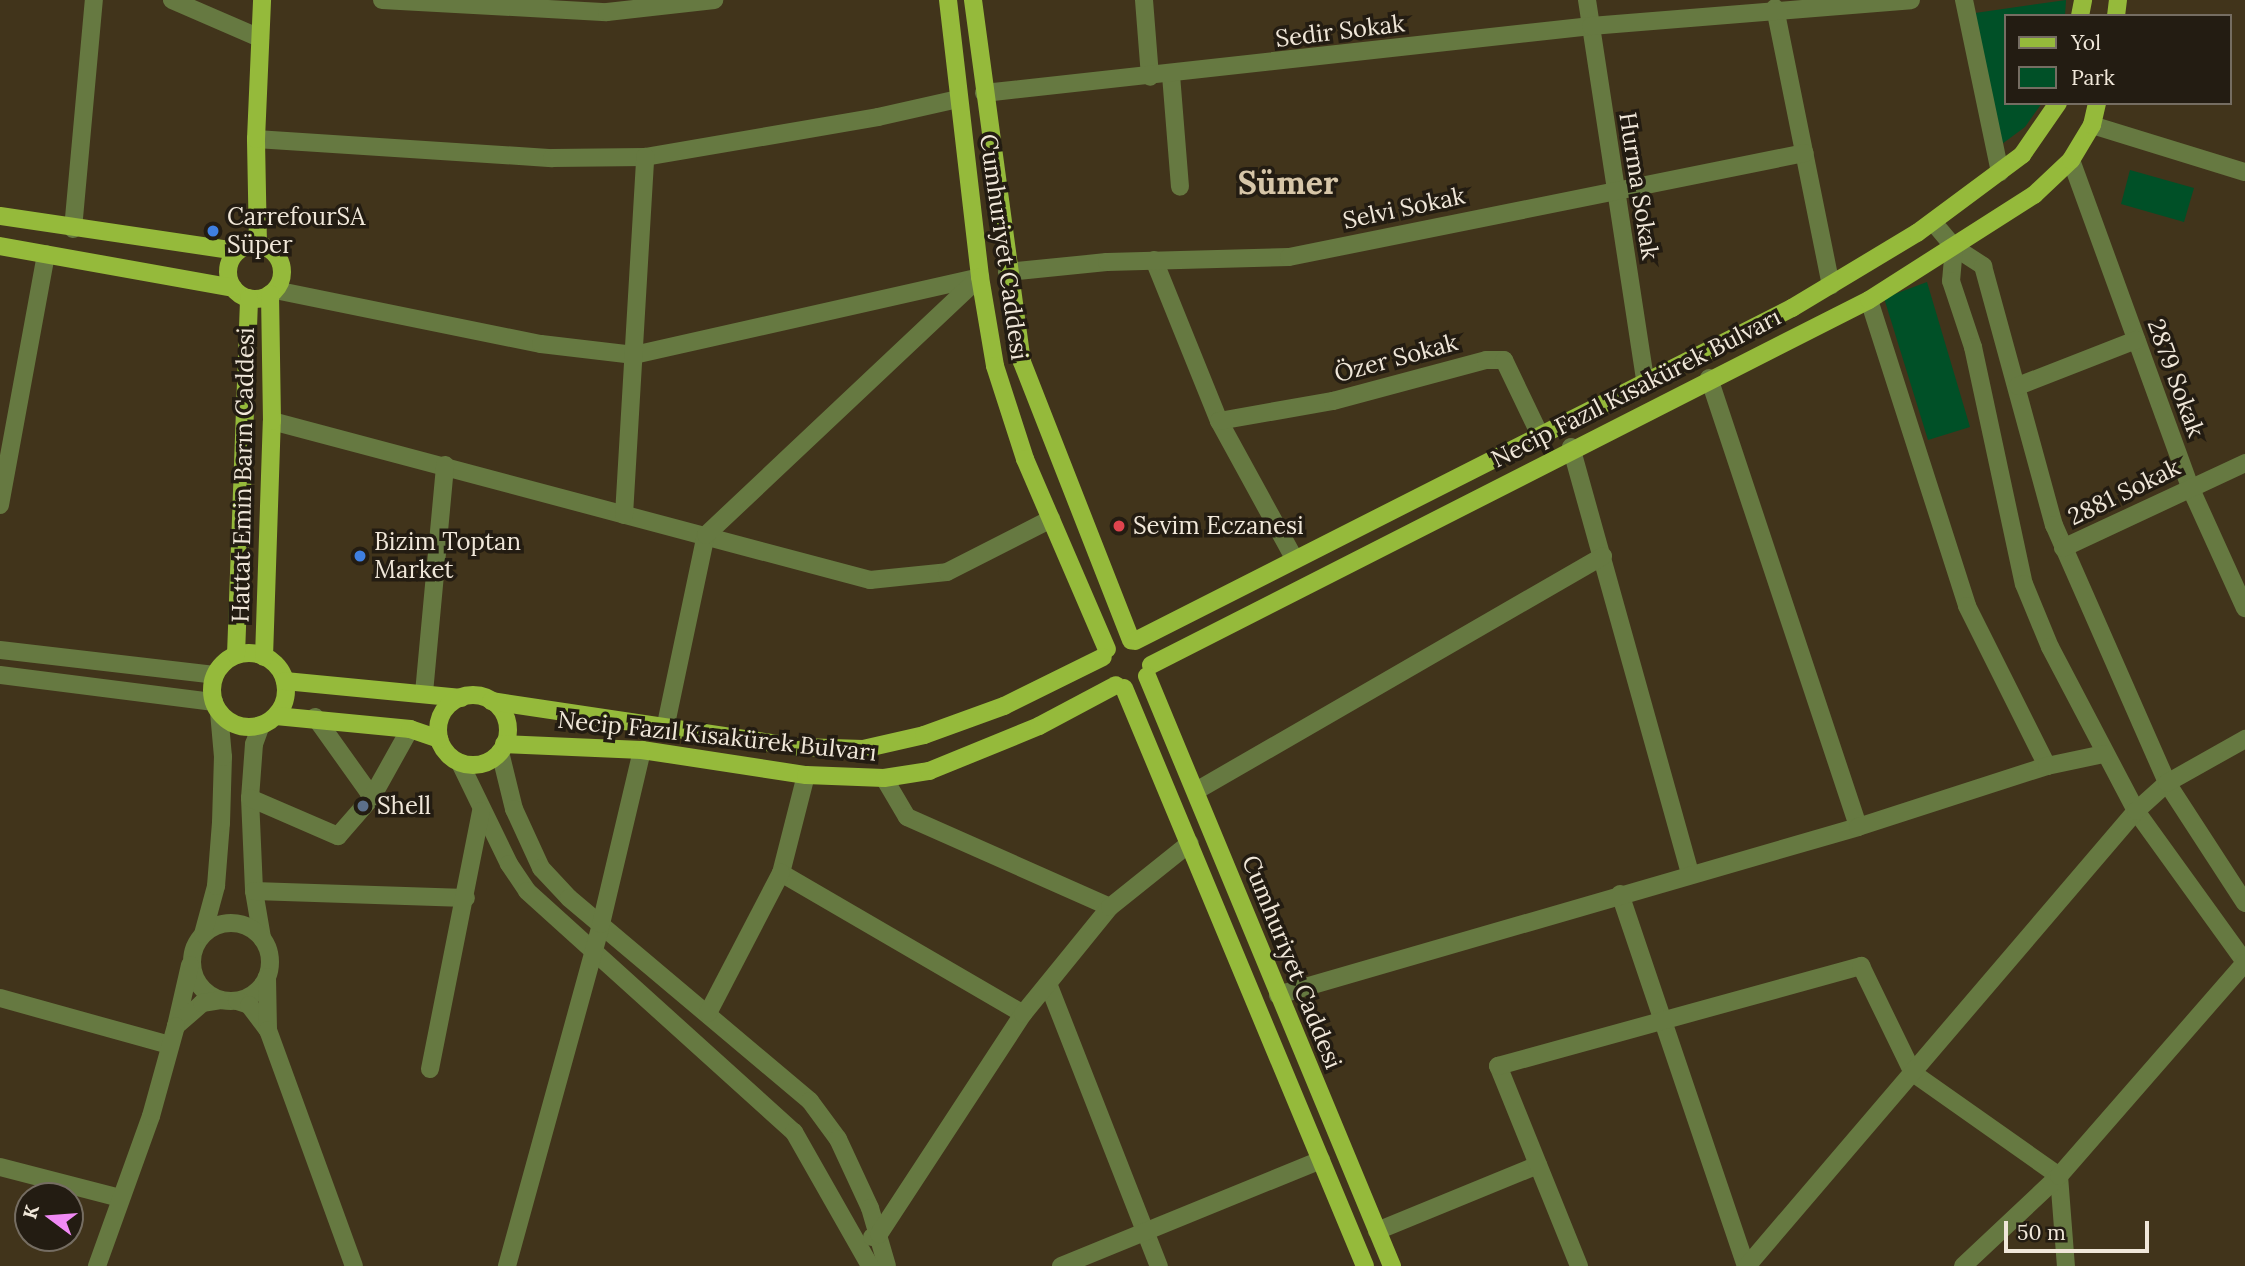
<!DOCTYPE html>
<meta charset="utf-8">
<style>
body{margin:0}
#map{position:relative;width:2245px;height:1266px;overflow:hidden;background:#41341b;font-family:Lora,serif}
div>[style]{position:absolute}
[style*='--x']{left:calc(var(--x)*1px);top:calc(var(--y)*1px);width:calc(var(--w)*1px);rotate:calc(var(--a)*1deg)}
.green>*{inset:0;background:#005027}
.minor>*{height:18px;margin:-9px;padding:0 9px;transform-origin:9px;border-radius:9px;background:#667941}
.minor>.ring{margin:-9px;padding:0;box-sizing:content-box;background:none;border:18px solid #667941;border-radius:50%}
.major>*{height:18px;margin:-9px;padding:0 9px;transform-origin:9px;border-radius:9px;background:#95ba3b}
.major>.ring{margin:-9px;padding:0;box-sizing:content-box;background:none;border:18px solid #95ba3b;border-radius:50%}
.dots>*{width:19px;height:19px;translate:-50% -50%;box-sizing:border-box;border:4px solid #231c12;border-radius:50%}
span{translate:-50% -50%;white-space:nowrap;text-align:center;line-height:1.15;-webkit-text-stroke:7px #231c12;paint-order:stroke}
.street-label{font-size:24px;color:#f0e7d9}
.poi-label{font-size:24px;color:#f0e7d9}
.left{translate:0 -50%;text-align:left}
.district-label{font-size:32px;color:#d7c6a8;font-weight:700}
.legend{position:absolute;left:2004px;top:14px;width:228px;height:91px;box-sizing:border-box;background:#231c12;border:2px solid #756d62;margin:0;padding:9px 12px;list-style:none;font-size:21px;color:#f0e7d9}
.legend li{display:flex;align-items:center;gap:14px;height:35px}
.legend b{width:35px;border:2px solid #756d62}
.north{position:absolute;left:14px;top:1182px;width:70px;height:70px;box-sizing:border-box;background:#231c12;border:2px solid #756d62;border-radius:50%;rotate:286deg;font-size:19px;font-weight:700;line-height:28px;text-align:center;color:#f0e7d9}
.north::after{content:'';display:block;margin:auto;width:24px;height:32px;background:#f18af5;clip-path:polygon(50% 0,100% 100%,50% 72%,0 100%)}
.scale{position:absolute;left:2004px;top:1221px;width:145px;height:32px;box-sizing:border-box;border:4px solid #f0e7d9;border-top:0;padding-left:9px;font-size:21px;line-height:24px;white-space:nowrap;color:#f0e7d9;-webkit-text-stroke:5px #231c12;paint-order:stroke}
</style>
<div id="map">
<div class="green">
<div style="clip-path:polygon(2066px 0,2065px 16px,2005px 16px,2005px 103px,2042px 103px,2025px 127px,2002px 144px,1975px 13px)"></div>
<div style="clip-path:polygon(2130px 170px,2194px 188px,2184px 222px,2121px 204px)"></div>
<div style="clip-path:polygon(1927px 282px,1970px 427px,1928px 440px,1884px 298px)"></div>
</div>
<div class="minor">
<div style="--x:172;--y:0;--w:96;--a:23.4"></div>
<div style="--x:382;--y:0;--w:225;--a:3.1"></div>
<div style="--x:607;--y:12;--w:108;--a:-6.4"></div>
<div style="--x:1144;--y:0;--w:77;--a:85.5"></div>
<div style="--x:1587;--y:0;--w:383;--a:81.3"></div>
<div style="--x:1964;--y:0;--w:176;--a:78.2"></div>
<div style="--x:1775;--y:8;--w:283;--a:78.6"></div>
<div style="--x:1171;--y:75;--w:112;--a:85.4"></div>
<div style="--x:984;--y:93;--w:611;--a:-6.3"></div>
<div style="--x:1591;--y:26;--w:321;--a:-4.6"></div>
<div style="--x:2092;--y:125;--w:160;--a:17.1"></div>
<div style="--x:256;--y:139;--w:297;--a:3.7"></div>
<div style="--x:552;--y:158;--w:93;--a:-0.6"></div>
<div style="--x:645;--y:157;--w:236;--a:-9.7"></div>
<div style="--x:878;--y:117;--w:82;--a:-12.7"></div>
<div style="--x:2071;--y:160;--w:348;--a:70"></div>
<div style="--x:2190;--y:487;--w:133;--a:65.6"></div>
<div style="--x:1933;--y:222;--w:33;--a:50"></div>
<div style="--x:1954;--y:247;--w:35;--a:33"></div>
<div style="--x:1983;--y:266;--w:269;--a:74.7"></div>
<div style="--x:2054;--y:525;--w:282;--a:66.3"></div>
<div style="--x:2167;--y:783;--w:143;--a:57"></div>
<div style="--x:73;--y:229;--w:230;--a:-84.8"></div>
<div style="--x:1954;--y:247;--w:34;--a:95"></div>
<div style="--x:1951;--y:281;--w:70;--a:71.6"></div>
<div style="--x:1973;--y:347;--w:242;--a:77.9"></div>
<div style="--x:2024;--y:584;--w:68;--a:67.6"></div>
<div style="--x:2050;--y:647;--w:185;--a:62.3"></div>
<div style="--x:2136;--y:811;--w:186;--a:54.2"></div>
<div style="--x:1154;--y:260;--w:174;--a:68"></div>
<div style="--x:1219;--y:421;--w:158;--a:61.3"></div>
<div style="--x:1007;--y:272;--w:100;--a:-5.7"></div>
<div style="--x:1107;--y:262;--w:182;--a:-1.6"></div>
<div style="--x:1289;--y:257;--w:526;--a:-11.4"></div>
<div style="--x:275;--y:290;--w:271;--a:11.5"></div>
<div style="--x:541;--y:344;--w:94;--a:6.7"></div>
<div style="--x:634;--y:355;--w:355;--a:-12.7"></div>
<div style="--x:1869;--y:300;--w:321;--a:72.2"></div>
<div style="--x:1967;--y:606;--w:179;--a:63.4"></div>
<div style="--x:1709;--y:378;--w:473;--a:71.6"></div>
<div style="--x:2018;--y:386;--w:127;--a:-21.3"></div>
<div style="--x:272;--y:421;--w:619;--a:14.89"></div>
<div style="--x:870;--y:580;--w:77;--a:-5.9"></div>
<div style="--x:947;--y:572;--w:117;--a:-27"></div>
<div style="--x:1219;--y:421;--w:116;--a:-10"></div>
<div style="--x:1333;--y:401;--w:158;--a:-15"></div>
<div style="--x:1486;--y:360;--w:18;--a:0"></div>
<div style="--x:1504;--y:360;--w:83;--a:64.4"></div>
<div style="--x:1571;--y:447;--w:442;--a:74.4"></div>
<div style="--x:0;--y:505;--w:255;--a:-79.6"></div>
<div style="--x:624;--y:515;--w:359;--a:-86.6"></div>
<div style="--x:2063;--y:548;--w:201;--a:-25"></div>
<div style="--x:0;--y:650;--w:216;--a:6.6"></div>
<div style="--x:0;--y:675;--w:216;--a:7.2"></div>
<div style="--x:424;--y:693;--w:229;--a:-84.7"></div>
<div style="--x:315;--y:717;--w:98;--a:54.5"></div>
<div style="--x:666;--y:724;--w:193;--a:-78.1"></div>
<div style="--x:706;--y:535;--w:376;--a:-43.3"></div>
<div style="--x:261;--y:725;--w:20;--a:110"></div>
<div style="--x:254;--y:744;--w:54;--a:94.2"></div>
<div style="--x:250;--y:798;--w:93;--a:87.5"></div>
<div style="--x:254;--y:891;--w:48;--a:80.3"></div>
<div style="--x:500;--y:752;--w:59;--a:76.2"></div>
<div style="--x:514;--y:809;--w:65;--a:65.4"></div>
<div style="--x:541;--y:868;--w:41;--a:47"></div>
<div style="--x:569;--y:898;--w:315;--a:40.1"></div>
<div style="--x:810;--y:1101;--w:47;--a:53.6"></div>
<div style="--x:838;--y:1139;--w:76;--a:65.1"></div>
<div style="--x:870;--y:1208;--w:60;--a:73.7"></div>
<div style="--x:460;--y:763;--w:112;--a:64.1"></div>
<div style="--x:509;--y:864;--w:32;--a:56"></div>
<div style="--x:527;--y:891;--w:360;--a:42.1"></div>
<div style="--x:794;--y:1132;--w:154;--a:60.4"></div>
<div style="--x:806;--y:775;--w:101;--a:104.3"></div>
<div style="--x:781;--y:873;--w:280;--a:30.2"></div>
<div style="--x:884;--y:778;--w:45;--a:59.5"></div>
<div style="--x:907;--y:817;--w:222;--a:23.9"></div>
<div style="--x:1196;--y:791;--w:470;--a:-30"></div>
<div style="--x:250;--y:798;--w:96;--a:23.4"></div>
<div style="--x:338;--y:836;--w:52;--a:-48.9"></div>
<div style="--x:372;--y:797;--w:78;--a:-60.8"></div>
<div style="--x:254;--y:891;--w:212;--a:1.9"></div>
<div style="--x:1620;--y:894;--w:393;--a:71.3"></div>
<div class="ring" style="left:192px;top:923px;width:60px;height:60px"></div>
<div style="--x:203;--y:934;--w:50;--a:-74.8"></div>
<div style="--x:216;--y:886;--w:63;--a:-85.5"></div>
<div style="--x:221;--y:823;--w:66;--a:-88.3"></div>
<div style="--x:223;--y:757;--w:45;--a:-95.1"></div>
<div style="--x:190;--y:965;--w:63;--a:102.9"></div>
<div style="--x:176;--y:1026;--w:35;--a:-41"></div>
<div style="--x:202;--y:1003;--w:19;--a:-9"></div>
<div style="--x:1049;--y:986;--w:301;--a:68.6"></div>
<div style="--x:1278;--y:995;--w:604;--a:-16.15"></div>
<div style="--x:1858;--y:827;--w:199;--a:-17.9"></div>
<div style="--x:2047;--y:766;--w:58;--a:-11.9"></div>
<div style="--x:0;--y:998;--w:176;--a:15.5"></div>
<div style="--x:237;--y:1001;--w:13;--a:18"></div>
<div style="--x:249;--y:1005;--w:31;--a:53"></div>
<div style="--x:268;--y:1030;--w:53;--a:-91.1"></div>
<div style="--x:708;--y:1013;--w:158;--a:-62.5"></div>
<div style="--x:268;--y:1030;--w:251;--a:70"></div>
<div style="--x:430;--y:1069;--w:263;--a:-78.8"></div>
<div style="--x:0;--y:1167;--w:124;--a:14.5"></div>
<div style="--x:1377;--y:1231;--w:174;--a:-22.3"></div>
<div style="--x:872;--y:1237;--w:8;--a:-23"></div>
<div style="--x:879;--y:1234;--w:263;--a:-56.8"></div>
<div style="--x:1023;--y:1014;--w:138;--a:-50.9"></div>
<div style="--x:1110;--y:907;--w:102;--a:-38.7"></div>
<div style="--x:97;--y:1266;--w:159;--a:-70.2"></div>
<div style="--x:151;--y:1116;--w:93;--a:-74.5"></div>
<div style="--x:507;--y:1266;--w:355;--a:-74.6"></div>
<div style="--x:601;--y:924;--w:179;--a:-76.7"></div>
<div style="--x:1061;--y:1266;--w:281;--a:-22.2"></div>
<div style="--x:1579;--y:1266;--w:216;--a:-112"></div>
<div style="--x:1498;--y:1066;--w:377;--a:-15.4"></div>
<div style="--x:1861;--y:966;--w:119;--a:64.1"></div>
<div style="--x:1913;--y:1073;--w:179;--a:35.2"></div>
<div style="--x:2059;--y:1176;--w:90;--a:85.6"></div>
<div style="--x:1747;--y:1266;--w:599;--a:-49.47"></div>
<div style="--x:2136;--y:811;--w:42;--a:-42.1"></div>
<div style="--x:2167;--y:783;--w:90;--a:-29.4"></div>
<div style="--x:1963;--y:1266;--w:132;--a:-43.2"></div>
<div style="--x:2059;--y:1176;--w:283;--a:-48.9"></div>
</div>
<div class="major">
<div style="--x:948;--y:0;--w:279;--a:83.4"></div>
<div style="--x:980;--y:277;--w:90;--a:80.4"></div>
<div style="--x:995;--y:366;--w:98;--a:72.1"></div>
<div style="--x:1025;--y:459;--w:207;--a:66.7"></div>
<div style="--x:973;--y:0;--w:365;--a:82.3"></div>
<div style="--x:1022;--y:362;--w:299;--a:68.6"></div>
<div style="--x:2080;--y:16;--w:16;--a:-79"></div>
<div style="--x:2116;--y:16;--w:16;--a:-83"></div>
<div style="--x:0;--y:216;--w:240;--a:8.4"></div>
<div style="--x:258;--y:245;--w:106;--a:-91.1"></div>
<div style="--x:256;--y:139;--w:139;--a:-87.5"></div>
<div class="ring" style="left:228px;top:245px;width:36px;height:36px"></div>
<div style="--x:0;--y:246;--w:237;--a:10.2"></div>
<div style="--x:1135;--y:641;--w:737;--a:-26.88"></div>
<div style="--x:1792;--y:308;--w:146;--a:-31"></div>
<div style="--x:1917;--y:233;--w:131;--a:-36.6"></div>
<div style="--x:2022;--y:155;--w:63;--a:-55.3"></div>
<div class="ring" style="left:212px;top:653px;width:56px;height:56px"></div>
<div style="--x:236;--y:655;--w:357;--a:-87.9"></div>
<div style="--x:264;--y:657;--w:236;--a:-88.1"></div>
<div style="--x:272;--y:421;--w:127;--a:-90.9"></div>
<div style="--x:1151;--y:665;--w:805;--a:-26.95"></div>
<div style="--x:1869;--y:300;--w:196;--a:-32.5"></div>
<div style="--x:2034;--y:195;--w:51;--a:-43.4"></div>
<div style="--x:2071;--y:160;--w:41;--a:-59"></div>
<div style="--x:2092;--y:125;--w:23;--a:-77"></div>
<div style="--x:1147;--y:676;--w:639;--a:67.45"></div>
<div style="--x:285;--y:681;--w:177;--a:5.5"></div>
<div style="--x:1124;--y:688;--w:626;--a:67.37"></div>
<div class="ring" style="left:438px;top:695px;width:52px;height:52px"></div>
<div style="--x:491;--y:701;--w:312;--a:8.5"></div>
<div style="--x:800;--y:747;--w:63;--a:1.8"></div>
<div style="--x:863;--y:749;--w:63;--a:-12.9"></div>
<div style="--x:924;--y:735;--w:85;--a:-19.9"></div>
<div style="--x:1004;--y:706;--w:110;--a:-26.3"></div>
<div style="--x:276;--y:716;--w:135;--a:5.5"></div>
<div style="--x:410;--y:729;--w:31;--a:19"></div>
<div style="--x:504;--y:744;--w:138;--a:2.5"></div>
<div style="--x:642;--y:750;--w:166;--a:8.7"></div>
<div style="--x:806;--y:775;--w:78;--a:2.2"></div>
<div style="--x:884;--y:778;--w:46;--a:-8.8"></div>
<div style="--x:929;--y:771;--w:119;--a:-22.2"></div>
<div style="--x:1039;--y:726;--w:87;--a:-28"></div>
</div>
<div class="dots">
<div style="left:213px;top:231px;background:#3f7fe0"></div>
<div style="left:1119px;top:526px;background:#e0444e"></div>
<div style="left:360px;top:556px;background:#3f7fe0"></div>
<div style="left:363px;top:806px;background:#5c6f8a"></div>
</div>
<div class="street-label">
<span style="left:1340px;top:31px;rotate:-7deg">Sedir Sokak</span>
<span style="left:1639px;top:186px;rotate:81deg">Hurma Sokak</span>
<span style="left:1404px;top:208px;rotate:-12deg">Selvi Sokak</span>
<span style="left:1004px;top:247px;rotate:82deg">Cumhuriyet Caddesi</span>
<span style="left:1396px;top:358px;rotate:-15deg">Özer Sokak</span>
<span style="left:2176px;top:378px;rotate:70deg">2879 Sokak</span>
<span style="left:1636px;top:388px;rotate:-27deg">Necip Fazıl Kısakürek Bulvarı</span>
<span style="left:243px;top:475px;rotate:-89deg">Hattat Emin Barın Caddesi</span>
<span style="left:2124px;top:492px;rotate:-26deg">2881 Sokak</span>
<span style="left:717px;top:736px;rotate:6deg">Necip Fazıl Kısakürek Bulvarı</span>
<span style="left:1292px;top:962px;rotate:68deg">Cumhuriyet Caddesi</span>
</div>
<div class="poi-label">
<span class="left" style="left:227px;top:231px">CarrefourSA<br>Süper</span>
<span class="left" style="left:1133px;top:526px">Sevim Eczanesi</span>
<span class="left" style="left:374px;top:556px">Bizim Toptan<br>Market</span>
<span class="left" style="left:377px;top:806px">Shell</span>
</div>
<div class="district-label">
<span style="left:1288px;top:183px">Sümer</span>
</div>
<ul class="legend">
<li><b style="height:9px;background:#95ba3b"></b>Yol</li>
<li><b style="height:19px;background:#005027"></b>Park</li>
</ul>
<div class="north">K</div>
<div class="scale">50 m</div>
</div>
